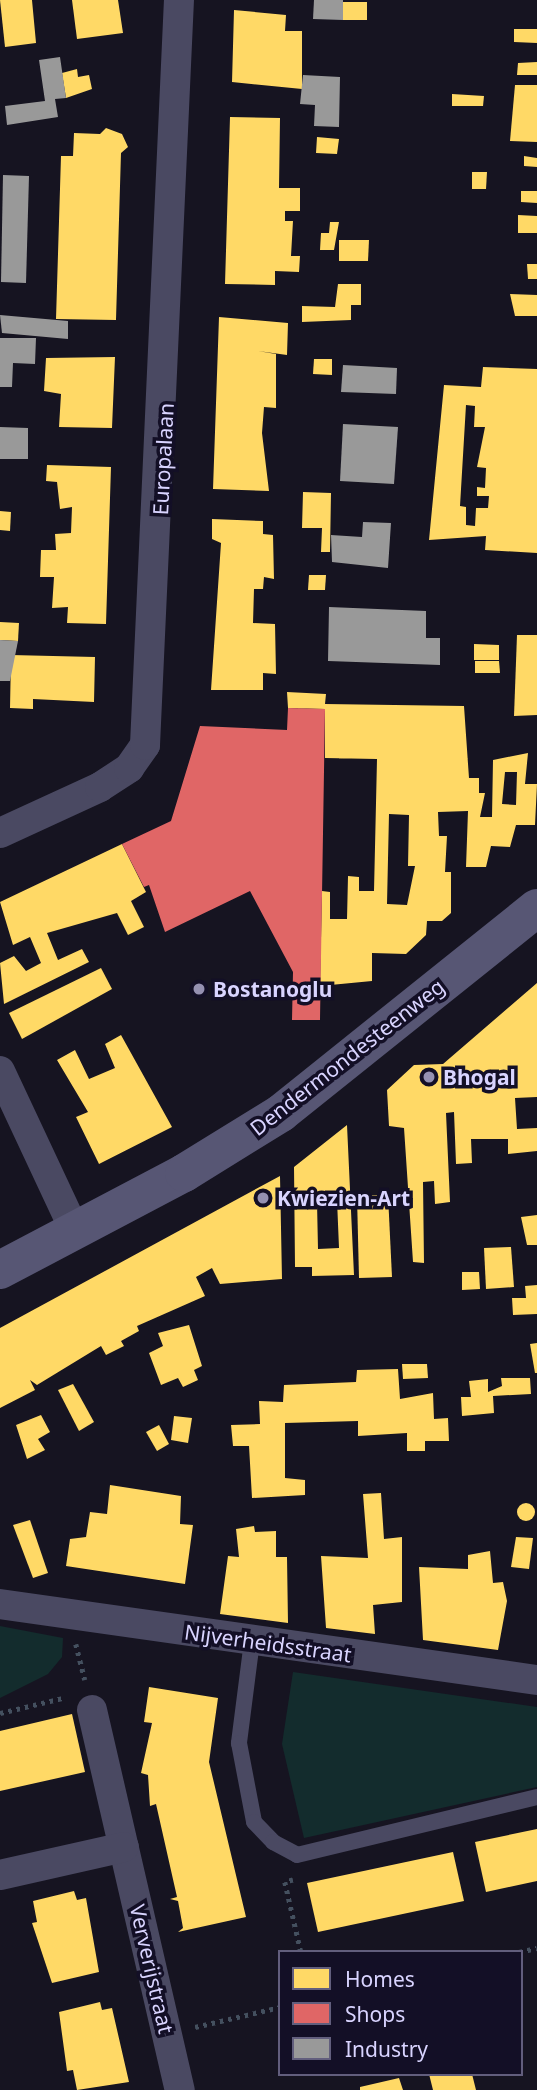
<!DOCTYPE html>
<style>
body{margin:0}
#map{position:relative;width:537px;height:2090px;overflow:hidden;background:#161421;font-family:"Noto Sans",sans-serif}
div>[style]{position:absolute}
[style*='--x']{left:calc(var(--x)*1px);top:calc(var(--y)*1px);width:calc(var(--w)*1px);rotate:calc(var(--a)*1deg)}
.green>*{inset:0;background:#132c2d}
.homes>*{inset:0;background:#ffd966}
.round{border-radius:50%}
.shops>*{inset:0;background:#e06666}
.industry>*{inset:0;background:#999}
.path>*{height:4.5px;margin-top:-2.25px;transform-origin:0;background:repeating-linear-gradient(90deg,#44505f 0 3.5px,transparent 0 8.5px)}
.lane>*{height:16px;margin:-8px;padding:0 8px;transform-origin:8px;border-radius:8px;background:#4a4962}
.street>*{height:30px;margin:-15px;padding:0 15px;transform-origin:15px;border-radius:15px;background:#4a4962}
.secondary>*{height:38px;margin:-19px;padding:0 19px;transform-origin:19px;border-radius:19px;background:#575674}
.dots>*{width:19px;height:19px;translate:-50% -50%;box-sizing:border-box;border:4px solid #130f26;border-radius:50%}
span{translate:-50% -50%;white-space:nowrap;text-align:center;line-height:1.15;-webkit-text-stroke:7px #130f26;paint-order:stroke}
.street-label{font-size:21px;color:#d9d4ff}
.poi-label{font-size:21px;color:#d9d4ff;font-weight:700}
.left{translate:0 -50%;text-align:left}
.legend{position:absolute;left:278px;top:1950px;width:245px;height:126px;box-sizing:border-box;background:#130f26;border:2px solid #625e7d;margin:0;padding:9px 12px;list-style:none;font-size:21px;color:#d9d4ff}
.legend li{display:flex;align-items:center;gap:14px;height:35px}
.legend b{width:35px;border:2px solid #625e7d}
</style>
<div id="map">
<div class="green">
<div style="clip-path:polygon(0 1626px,63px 1638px,62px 1657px,48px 1674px,0 1698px)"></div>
<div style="clip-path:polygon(293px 1672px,537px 1707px,537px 1787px,304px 1838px,282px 1744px)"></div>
</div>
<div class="homes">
<div style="clip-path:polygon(0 0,32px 0,36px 43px,5px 47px)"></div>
<div style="clip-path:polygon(72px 0,118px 0,123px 33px,77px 39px)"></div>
<div style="clip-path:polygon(343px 2px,367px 2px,367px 20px,343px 20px)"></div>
<div style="clip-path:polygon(234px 10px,286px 15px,285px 31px,302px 31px,302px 89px,232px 82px)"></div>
<div style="clip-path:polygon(514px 29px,537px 29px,537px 43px,514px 42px)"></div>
<div style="clip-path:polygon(537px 62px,537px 75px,517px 75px,518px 63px)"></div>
<div style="clip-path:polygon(77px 69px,78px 77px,89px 75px,92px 89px,66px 98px,62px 73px)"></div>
<div style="clip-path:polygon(515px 85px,537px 85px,537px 142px,510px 141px)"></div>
<div style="clip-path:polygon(452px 94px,484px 96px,483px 106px,452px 106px)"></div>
<div style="clip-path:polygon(230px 117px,280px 118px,279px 188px,300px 188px,300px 211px,285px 211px,285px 221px,293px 221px,291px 256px,300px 256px,299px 272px,275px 271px,275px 285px,225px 284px)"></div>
<div style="clip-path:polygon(106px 128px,122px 134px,128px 147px,121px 153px,116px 320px,56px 319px,61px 156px,73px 156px,74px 133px,100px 134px)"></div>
<div style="clip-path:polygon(317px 137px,339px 139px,337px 154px,316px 153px)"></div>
<div style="clip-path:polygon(524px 156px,537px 158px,537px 167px,524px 166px)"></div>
<div style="clip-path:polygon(472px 172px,487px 172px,486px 189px,472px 189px)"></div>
<div style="clip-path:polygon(521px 191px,537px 191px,537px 203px,521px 202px)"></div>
<div style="clip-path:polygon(518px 215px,537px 216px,537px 233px,518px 233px)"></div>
<div style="clip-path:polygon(330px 222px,339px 222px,334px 250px,320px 250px,321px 233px,329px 233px)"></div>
<div style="clip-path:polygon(339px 240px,369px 240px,368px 261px,339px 261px)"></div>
<div style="clip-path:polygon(527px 264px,537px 264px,537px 279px,528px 279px)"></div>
<div style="clip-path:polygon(338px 284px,361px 284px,361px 305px,351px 305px,351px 320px,302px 322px,302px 306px,335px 307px)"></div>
<div style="clip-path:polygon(510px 294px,537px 295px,537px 316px,515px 316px)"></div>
<div style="clip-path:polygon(219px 317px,288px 323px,287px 355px,258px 351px,276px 354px,276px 408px,264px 407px,262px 433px,269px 491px,213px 489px)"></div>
<div style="clip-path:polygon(115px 357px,112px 428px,59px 427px,61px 394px,44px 391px,46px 358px)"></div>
<div style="clip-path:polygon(314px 359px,332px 359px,332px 375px,313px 374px)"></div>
<div style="clip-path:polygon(evenodd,483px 367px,537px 369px,537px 553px,485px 550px,486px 536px,429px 540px,444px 385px,481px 387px,483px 367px,466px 405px,475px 406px,474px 427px,485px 427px,477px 467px,486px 468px,485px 488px,477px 487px,477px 496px,489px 496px,488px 508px,476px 508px,475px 526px,466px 525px,466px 507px,460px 506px,466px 405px)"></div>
<div style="clip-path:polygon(47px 465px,111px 467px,106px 624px,67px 623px,68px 607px,52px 608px,54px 577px,40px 577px,41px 550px,56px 550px,55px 534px,71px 533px,72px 507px,60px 509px,57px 482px,46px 481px)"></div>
<div style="clip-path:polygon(303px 492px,331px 493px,330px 552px,321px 552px,322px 528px,302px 528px)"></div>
<div style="clip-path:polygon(0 511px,11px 512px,10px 531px,0 530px)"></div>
<div style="clip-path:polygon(212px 519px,263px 521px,263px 534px,273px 535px,274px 579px,264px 577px,263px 589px,254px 589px,253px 623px,275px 624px,276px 674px,263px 673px,263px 690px,211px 690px,221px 543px,212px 539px)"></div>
<div style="clip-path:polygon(309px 575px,326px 575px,325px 590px,308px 590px)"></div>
<div style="clip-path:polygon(0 622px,19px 623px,18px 641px,0 640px)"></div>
<div style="clip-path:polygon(517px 635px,537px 635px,537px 715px,514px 716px)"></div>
<div style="clip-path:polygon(474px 644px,499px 645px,499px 660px,474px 660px)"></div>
<div style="clip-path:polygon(11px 655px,95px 657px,94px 702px,33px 699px,33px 709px,10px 708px)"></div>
<div style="clip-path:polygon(475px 661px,499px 661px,500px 673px,475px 673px)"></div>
<div style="clip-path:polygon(evenodd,287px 692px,326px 694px,325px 704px,464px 706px,469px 778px,479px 778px,479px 793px,485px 793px,480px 817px,492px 817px,493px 760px,528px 753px,525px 784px,537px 784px,535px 825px,516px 825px,510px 847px,491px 846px,486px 867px,466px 867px,468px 811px,438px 812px,439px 836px,447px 836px,445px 872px,451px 872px,451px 913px,442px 921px,427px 921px,426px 935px,406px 954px,372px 953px,372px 981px,320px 986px,322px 891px,330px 892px,330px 919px,347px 919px,348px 876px,359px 877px,359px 891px,374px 891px,377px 759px,325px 758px,325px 709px,288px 708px,287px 692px,505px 772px,517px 772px,516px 805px,502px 804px,505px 772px,287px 692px,389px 814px,409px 815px,408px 866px,415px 866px,407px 905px,387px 904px,389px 814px)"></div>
<div style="clip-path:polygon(122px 844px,146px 892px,131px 901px,144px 927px,128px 935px,117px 913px,47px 933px,58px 960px,82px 949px,89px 962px,4px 1004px,0 963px,14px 956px,26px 971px,41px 963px,30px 937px,13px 945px,0 902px)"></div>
<div style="clip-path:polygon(101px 968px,112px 989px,22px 1039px,9px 1013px)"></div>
<div style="clip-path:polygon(537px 983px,537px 1097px,515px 1098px,517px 1129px,537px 1128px,537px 1151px,508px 1154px,508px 1139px,471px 1139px,472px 1163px,456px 1164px,454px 1112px,446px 1113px,450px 1202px,435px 1204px,434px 1181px,423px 1182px,424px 1263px,413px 1262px,404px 1128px,389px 1126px,387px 1090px,414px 1065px,443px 1064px)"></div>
<div style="clip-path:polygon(121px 1035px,172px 1127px,99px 1164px,76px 1117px,88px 1112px,57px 1060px,75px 1050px,89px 1079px,115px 1068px,105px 1044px)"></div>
<div style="clip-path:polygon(evenodd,347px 1125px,354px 1275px,312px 1276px,312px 1267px,295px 1267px,294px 1167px,347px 1125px,337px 1200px,339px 1248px,318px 1249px,317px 1202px,337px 1200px)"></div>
<div style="clip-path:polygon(280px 1176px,282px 1279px,220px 1284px,212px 1268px,196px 1277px,205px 1296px,137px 1326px,139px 1331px,121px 1341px,124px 1346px,106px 1355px,101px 1346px,37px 1385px,30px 1380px,35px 1390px,0 1408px,0 1328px)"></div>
<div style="clip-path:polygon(388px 1195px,392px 1277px,359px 1278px,357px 1196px)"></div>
<div style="clip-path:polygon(537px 1215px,537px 1245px,527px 1245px,521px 1217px)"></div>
<div style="clip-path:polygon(511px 1247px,514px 1287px,486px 1289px,484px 1248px)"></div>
<div style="clip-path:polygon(462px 1272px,479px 1272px,480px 1289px,462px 1290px)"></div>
<div style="clip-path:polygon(537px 1285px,537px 1314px,513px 1315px,512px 1298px,526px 1298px,525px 1286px)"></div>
<div style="clip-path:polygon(189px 1325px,202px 1366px,194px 1370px,198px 1380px,183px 1387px,178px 1378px,161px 1385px,149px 1353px,163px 1346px,158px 1333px)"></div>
<div style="clip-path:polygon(537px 1343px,537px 1373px,535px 1373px,530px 1344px)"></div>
<div style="clip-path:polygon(402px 1364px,427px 1364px,428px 1378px,403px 1379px)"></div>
<div style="clip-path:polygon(398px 1369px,400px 1399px,433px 1393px,434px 1419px,448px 1418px,449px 1441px,425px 1441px,425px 1451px,407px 1451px,407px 1433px,358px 1436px,358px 1421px,285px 1423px,285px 1478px,305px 1480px,305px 1495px,252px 1498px,249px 1446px,233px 1446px,231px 1425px,260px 1424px,259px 1401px,283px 1402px,284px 1385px,356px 1382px,357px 1370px)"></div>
<div style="clip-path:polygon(501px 1378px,530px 1378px,531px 1394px,493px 1396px,494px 1413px,462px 1416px,461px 1397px,471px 1397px,469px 1381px,488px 1379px,488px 1392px,502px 1386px)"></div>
<div style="clip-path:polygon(73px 1384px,94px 1422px,79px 1431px,58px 1390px)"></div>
<div style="clip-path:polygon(41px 1415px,50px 1432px,38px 1439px,45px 1450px,27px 1459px,16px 1425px)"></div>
<div style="clip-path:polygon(174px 1416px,192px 1418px,188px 1443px,171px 1440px)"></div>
<div style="clip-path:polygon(159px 1425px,169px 1444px,157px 1451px,146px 1432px)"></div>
<div style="clip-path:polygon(110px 1485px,181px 1496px,180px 1524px,193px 1525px,185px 1584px,66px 1566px,70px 1539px,86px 1537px,90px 1512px,107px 1514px)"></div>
<div style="clip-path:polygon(381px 1493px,384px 1539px,402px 1537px,402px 1602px,373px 1605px,375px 1634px,326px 1628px,321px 1556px,368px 1558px,363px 1494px)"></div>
<div class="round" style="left:517px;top:1503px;width:18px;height:18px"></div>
<div style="clip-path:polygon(30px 1520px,48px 1573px,33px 1578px,13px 1525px)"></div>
<div style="clip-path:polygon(254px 1526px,255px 1532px,276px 1531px,276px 1557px,287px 1557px,288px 1623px,220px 1614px,228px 1556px,239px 1557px,236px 1529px)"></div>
<div style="clip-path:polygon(516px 1537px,533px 1538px,529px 1569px,511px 1567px)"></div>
<div style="clip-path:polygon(490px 1551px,493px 1583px,503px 1582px,507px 1601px,498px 1650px,423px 1640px,419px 1567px,468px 1569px,468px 1555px)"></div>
<div style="clip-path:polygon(149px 1687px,218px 1698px,209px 1762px,246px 1917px,178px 1932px,183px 1928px,178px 1901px,170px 1899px,177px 1897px,156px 1804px,150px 1806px,148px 1775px,141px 1773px,152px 1723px,144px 1722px)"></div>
<div style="clip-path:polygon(72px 1714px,85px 1772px,0 1791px,0 1731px)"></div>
<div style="clip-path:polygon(537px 1829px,537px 1881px,486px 1892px,475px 1842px)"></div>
<div style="clip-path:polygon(453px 1852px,464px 1901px,318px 1932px,307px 1883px)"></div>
<div style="clip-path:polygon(74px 1891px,77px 1900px,86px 1898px,99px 1972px,52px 1983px,32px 1923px,37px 1922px,33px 1901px)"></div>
<div style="clip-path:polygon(100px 2002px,102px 2010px,112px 2008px,129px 2082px,77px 2090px,73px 2070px,67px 2071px,59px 2012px)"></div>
<div style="clip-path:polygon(429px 2074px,472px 2074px,476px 2090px,433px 2090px)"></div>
<div style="clip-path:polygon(399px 2078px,403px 2090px,360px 2090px,360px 2087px)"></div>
</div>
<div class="shops">
<div style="clip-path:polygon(288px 708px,325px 709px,320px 1020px,292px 1020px,293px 972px,250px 891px,165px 932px,149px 885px,144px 887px,122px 844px,171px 821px,200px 726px,287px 730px)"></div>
</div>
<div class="industry">
<div style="clip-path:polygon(314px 0,343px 0,343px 20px,313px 19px)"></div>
<div style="clip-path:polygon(60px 57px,66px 98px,55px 99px,58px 117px,7px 125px,5px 106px,45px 101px,39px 60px)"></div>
<div style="clip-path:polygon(303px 75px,340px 77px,339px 127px,314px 126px,315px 105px,300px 104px)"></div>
<div style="clip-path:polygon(3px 175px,29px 176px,26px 283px,1px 282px)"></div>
<div style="clip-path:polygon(0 315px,68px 321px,68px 339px,2px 333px)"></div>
<div style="clip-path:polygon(0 338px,36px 338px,35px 364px,13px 363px,12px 387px,0 387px)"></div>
<div style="clip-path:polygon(343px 365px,397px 368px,396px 394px,341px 392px)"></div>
<div style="clip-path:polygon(343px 424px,398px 427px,394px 484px,340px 481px)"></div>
<div style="clip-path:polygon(0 427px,28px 428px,28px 459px,0 459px)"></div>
<div style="clip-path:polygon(363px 522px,391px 523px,388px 568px,332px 562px,331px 535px,362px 537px)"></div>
<div style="clip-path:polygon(329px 607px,426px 611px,426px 638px,440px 638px,440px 665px,328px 661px)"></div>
<div style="clip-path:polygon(0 640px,18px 641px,10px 681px,0 681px)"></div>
</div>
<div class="path">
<div style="--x:76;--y:1644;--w:37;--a:76"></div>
<div style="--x:0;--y:1713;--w:65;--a:-13.4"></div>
<div style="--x:293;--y:1880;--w:8;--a:166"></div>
<div style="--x:285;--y:1882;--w:72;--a:77.1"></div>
<div style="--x:519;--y:1952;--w:18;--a:-13"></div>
<div style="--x:195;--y:2027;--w:87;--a:-13.2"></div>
</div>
<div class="lane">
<div style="--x:252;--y:1641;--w:103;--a:97.3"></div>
<div style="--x:239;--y:1743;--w:80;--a:79.2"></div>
<div style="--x:254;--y:1822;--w:28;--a:46"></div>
<div style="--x:273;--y:1842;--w:27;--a:28"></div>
<div style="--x:297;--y:1855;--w:247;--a:-13.6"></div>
</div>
<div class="street">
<div style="--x:0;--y:833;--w:110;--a:-24.7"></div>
<div style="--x:100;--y:787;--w:35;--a:-33"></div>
<div style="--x:129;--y:768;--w:28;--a:-55"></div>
<div style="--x:145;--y:745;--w:746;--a:-87.39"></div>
<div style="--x:0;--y:1071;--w:179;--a:64.9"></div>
<div style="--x:0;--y:1604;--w:542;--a:8.06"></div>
<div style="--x:92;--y:1710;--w:390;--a:77"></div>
<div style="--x:0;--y:1875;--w:127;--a:-12.7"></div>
</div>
<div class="secondary">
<div style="--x:0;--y:1270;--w:208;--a:-27.8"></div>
<div style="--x:184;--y:1173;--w:114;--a:-31.7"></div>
<div style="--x:281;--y:1113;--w:328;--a:-38.7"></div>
</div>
<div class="dots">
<div style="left:199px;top:989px;background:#9591b1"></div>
<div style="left:429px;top:1077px;background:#9591b1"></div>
<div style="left:263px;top:1198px;background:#9591b1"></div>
</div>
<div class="street-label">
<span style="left:163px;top:459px;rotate:-87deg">Europalaan</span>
<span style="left:347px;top:1057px;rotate:-38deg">Dendermondesteenweg</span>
<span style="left:268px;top:1643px;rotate:8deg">Nijverheidsstraat</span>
<span style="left:152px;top:1969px;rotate:77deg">Ververijstraat</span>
</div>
<div class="poi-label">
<span class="left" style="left:213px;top:989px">Bostanoglu</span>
<span class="left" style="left:443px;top:1077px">Bhogal</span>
<span class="left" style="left:277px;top:1198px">Kwiezien-Art</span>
</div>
<ul class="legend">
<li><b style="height:19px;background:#ffd966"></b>Homes</li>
<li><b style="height:19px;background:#e06666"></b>Shops</li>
<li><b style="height:19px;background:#999"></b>Industry</li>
</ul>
</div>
